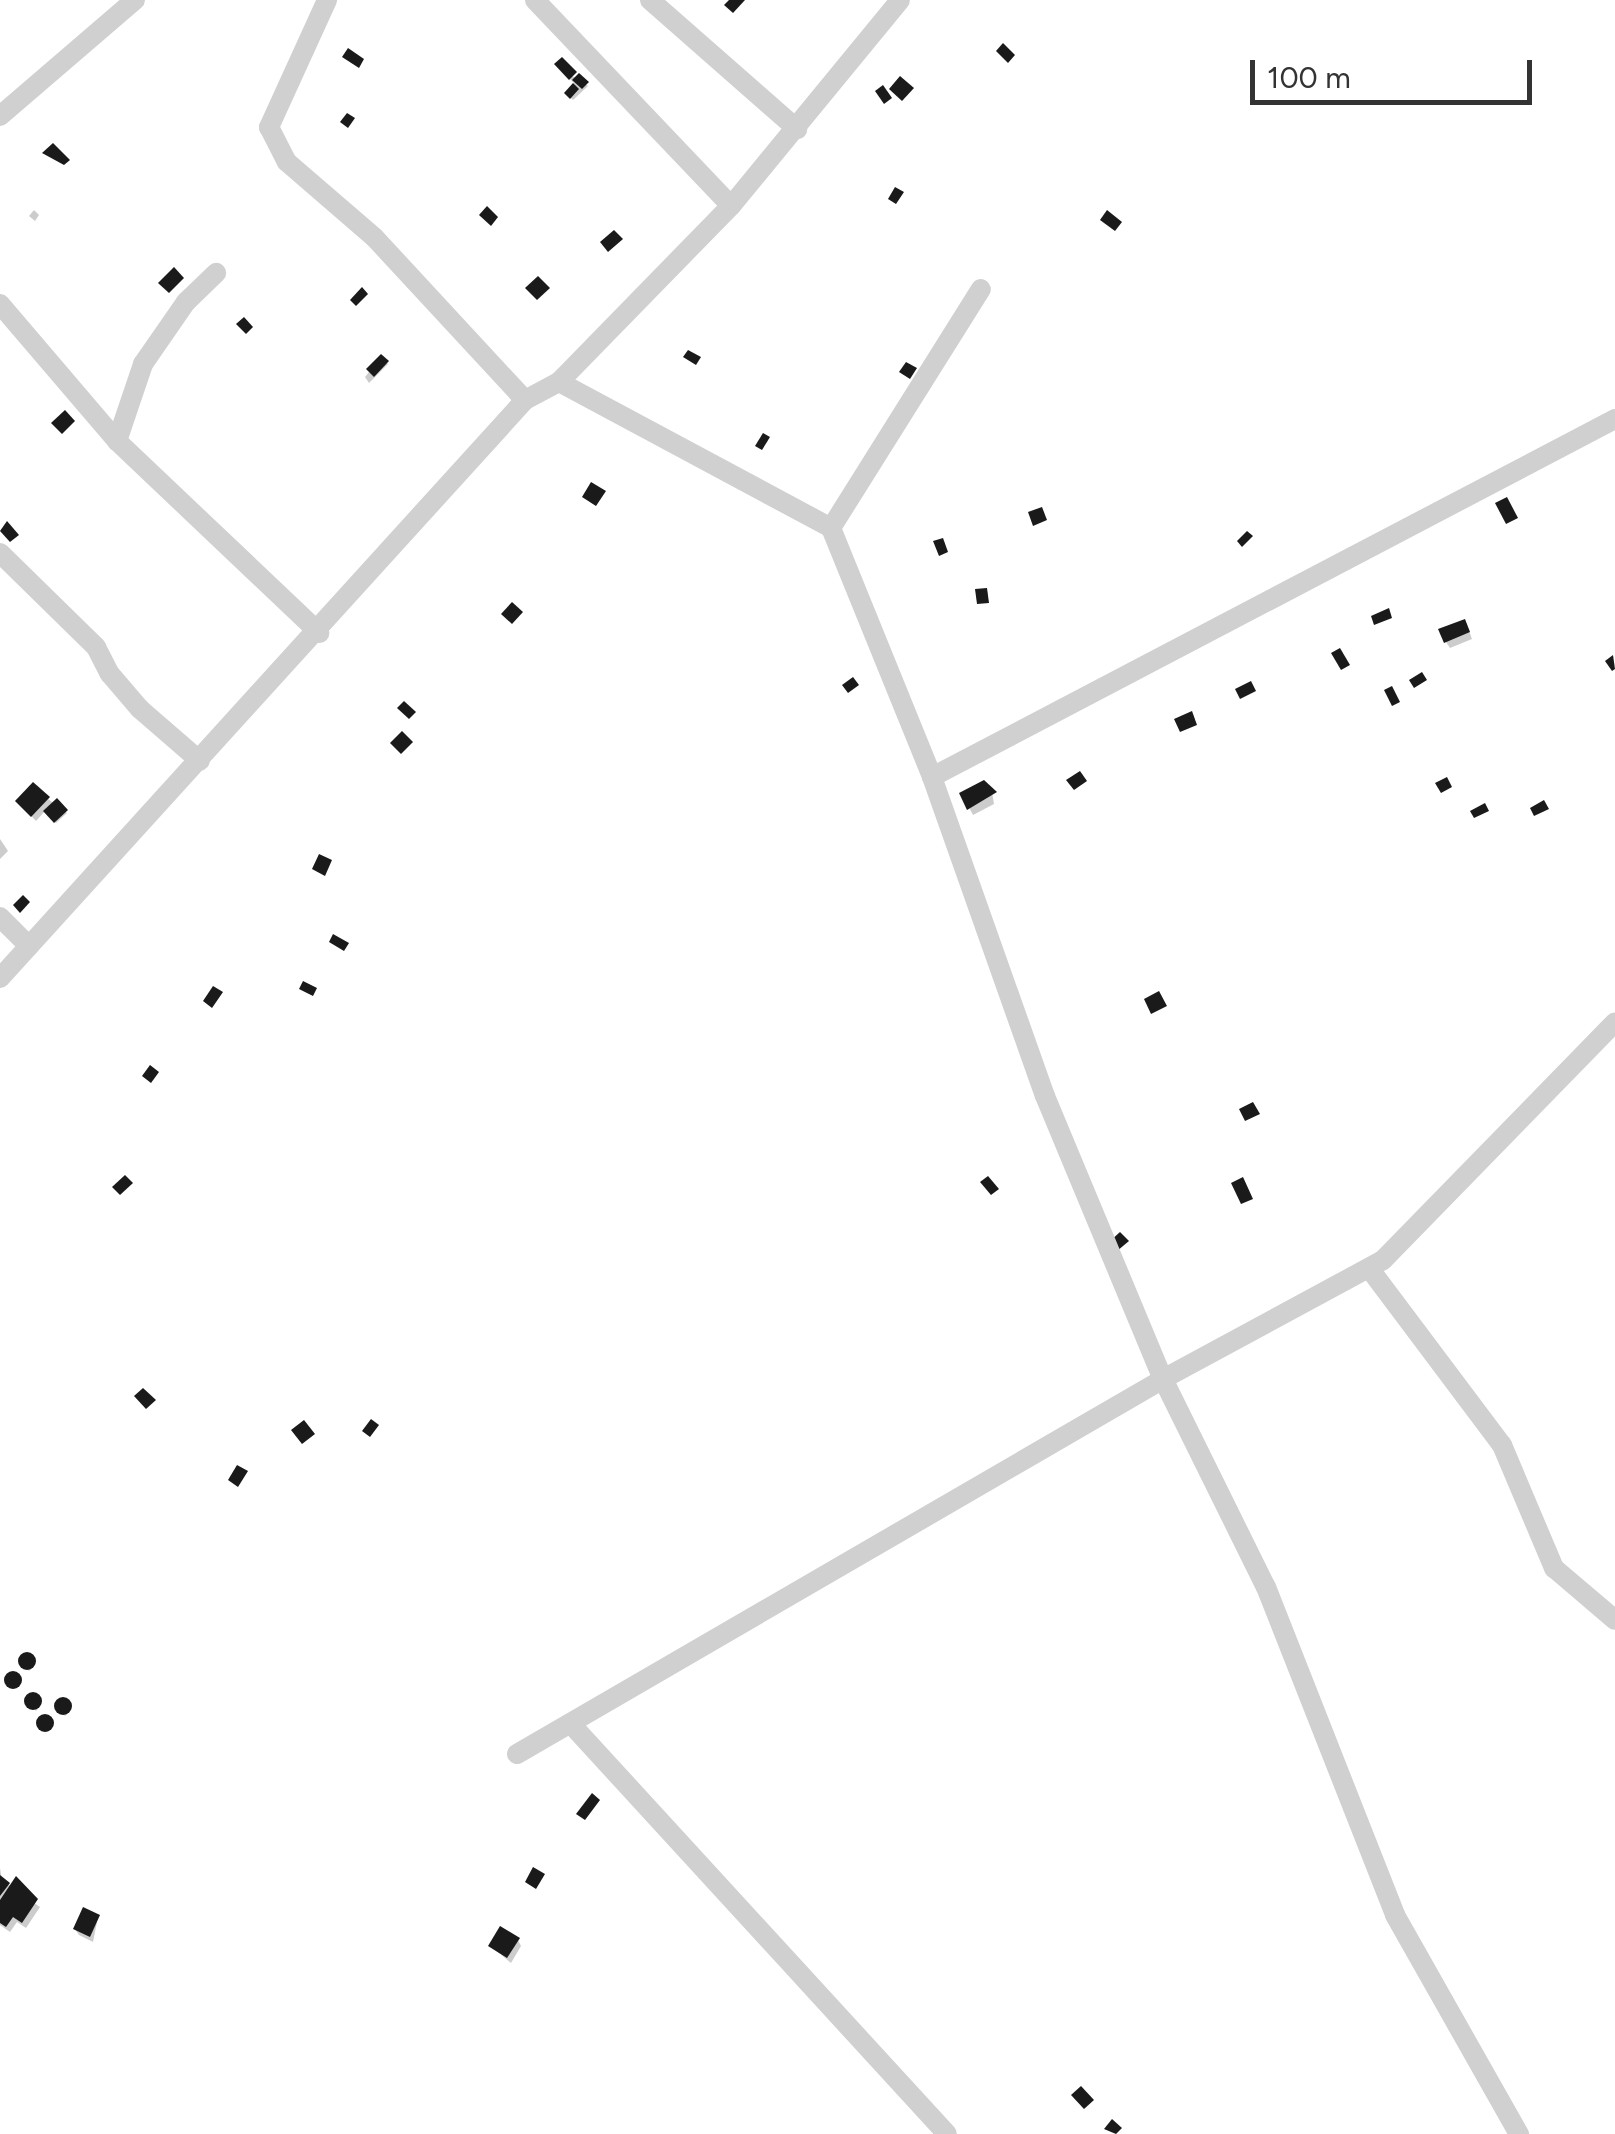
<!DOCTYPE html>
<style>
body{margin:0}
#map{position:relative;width:1615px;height:2134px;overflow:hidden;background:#fff;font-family:Figtree,sans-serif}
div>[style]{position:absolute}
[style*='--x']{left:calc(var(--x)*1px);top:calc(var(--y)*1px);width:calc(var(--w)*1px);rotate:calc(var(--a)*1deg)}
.shadow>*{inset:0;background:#0003}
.building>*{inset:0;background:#1a1a1a}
.round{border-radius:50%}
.minor>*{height:20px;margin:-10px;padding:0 10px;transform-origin:10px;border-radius:10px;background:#d0d0d0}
span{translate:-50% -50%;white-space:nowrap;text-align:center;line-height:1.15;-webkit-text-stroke:10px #fff;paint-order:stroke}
.scale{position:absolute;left:1250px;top:60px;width:282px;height:45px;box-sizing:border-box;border:5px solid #333;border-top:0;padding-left:12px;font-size:30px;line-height:35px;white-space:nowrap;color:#333;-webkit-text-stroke:8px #fff;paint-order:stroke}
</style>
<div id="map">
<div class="shadow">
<div style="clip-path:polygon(558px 67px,588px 86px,573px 100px,567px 94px,574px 83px)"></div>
<div style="clip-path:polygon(34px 210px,39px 215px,35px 221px,29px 216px)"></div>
<div style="clip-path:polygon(381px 357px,388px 364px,369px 383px,365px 377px)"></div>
<div style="clip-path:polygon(1468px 628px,1472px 639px,1450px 648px,1446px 642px)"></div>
<div style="clip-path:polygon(991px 786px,994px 804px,973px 815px,962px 794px)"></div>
<div style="clip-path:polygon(48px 799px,67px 813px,56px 823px,45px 811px,36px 821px,18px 802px)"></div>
<div style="clip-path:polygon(0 839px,8px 851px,0 859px)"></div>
<div style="clip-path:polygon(26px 1656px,35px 1665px,29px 1671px,21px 1662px)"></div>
<div style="clip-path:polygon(17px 1675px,20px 1686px,13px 1688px,9px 1677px)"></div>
<div style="clip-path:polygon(33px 1696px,41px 1705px,36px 1711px,28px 1702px)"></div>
<div style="clip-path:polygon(63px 1701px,71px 1710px,65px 1716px,57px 1707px)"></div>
<div style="clip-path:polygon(45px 1717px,53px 1726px,47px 1732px,39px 1723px)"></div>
<div style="clip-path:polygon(0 1868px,2px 1880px,40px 1907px,26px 1928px,17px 1922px,10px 1932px,0 1925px)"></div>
<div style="clip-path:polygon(98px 1917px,93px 1942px,79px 1935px,75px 1929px)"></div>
<div style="clip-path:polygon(518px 1940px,521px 1946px,511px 1963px,491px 1946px)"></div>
</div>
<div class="building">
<div style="clip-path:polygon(729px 0,745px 0,733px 13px,724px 5px)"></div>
<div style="clip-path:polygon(1003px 43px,1015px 55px,1008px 63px,996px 51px)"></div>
<div style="clip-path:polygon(348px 48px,364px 59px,359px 68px,342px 57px)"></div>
<div style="clip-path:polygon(562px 57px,577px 72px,569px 80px,554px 64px)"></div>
<div style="clip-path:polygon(579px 73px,589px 82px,582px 89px,572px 80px)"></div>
<div style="clip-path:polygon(900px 76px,914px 88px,902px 101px,889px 89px)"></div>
<div style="clip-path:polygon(573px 83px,579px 89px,570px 99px,564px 93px)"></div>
<div style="clip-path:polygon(883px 85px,892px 98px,884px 104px,875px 91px)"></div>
<div style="clip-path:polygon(347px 113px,355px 118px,348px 128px,340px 122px)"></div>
<div style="clip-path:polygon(53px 143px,70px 160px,64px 165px,42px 153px)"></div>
<div style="clip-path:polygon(895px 187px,904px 192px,896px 204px,888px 199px)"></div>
<div style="clip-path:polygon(487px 206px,498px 217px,491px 226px,479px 215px)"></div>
<div style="clip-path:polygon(1107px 210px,1122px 222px,1115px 231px,1100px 220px)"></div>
<div style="clip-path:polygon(614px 230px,623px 239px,608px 252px,600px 242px)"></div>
<div style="clip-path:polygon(174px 267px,184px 278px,169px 293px,158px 283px)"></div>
<div style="clip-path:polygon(538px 276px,550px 288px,537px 300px,525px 288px)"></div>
<div style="clip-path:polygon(362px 287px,368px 294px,356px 306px,350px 300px)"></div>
<div style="clip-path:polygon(244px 317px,253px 327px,246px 334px,236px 324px)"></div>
<div style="clip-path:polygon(688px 350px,701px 357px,696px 365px,683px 357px)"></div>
<div style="clip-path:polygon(381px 354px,389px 361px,374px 377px,366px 369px)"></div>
<div style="clip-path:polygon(906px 362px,917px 368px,910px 379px,899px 372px)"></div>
<div style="clip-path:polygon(65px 410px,75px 421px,62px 434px,51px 423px)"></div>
<div style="clip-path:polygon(763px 433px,770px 437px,762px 450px,755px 446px)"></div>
<div style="clip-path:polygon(591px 482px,606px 491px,596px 506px,582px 497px)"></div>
<div style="clip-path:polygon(1507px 497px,1518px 518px,1506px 524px,1495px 503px)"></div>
<div style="clip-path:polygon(1042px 507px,1047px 520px,1033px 526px,1028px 512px)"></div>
<div style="clip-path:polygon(7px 521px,19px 535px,10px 542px,0 531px)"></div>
<div style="clip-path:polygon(1247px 531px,1253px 536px,1242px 547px,1237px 541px)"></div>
<div style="clip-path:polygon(943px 538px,948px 552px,939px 556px,933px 541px)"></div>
<div style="clip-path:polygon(987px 588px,989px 603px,977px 604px,975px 589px)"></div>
<div style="clip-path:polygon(512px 602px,523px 612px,512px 624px,501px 614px)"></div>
<div style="clip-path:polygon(1389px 608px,1392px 618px,1374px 625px,1371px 616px)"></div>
<div style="clip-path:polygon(1465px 619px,1470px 632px,1444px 643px,1438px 629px)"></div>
<div style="clip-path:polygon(1340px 648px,1350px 665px,1341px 670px,1331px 653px)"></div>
<div style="clip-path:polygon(1613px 655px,1615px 669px,1612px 671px,1605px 661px)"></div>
<div style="clip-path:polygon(1422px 672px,1427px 680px,1414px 688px,1409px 680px)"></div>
<div style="clip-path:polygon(853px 677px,859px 685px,848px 693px,842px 685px)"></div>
<div style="clip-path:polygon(1251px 681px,1256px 691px,1240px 699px,1235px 689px)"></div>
<div style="clip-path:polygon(1392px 686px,1400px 702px,1392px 706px,1384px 690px)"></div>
<div style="clip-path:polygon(404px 701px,416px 712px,409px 719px,397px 708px)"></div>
<div style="clip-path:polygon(1192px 711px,1197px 725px,1180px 732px,1174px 719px)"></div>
<div style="clip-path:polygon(402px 731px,413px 742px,401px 754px,390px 743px)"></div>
<div style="clip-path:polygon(1080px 771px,1087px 781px,1074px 790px,1066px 780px)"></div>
<div style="clip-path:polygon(1447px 777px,1452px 787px,1441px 793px,1435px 783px)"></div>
<div style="clip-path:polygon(984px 780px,997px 792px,967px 810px,959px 793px)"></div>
<div style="clip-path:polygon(33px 782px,50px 797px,31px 817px,15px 801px)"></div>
<div style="clip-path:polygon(57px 798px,68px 810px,54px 823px,43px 811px)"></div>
<div style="clip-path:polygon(1544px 800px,1549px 809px,1534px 816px,1530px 808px)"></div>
<div style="clip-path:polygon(1485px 803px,1489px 811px,1474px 818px,1470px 811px)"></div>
<div style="clip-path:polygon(319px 854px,332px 860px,325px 876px,312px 869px)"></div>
<div style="clip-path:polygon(23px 895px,30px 902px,20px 913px,13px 905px)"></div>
<div style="clip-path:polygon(333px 934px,349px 943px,344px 951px,329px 942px)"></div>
<div style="clip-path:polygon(303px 981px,317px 988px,313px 996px,299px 989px)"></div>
<div style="clip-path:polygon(213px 986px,223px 992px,212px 1008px,203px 1001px)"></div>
<div style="clip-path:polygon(1159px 991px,1167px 1006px,1151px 1014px,1144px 999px)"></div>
<div style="clip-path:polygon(150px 1065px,159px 1072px,151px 1083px,142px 1076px)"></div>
<div style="clip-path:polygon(1253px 1102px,1260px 1114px,1245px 1121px,1239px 1109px)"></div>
<div style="clip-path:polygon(125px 1175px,133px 1183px,120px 1195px,112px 1187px)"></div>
<div style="clip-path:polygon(988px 1176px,999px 1189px,991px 1195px,980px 1182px)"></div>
<div style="clip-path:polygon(1243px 1177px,1253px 1199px,1241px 1204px,1231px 1183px)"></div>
<div style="clip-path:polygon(1120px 1232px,1129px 1241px,1117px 1251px,1109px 1242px)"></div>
<div style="clip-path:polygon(143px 1388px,156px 1400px,146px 1409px,134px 1396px)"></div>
<div style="clip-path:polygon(371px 1419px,379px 1425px,370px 1437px,362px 1431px)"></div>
<div style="clip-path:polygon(304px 1420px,315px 1434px,302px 1444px,291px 1430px)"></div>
<div style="clip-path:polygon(237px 1465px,248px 1471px,238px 1487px,228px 1480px)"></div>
<div class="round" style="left:18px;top:1652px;width:18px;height:18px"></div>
<div class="round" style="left:4px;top:1671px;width:18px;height:18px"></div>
<div class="round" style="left:24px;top:1692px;width:18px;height:18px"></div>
<div class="round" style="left:54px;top:1697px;width:18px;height:18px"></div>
<div class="round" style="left:36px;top:1714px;width:18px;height:18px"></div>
<div style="clip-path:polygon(592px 1793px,600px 1800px,585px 1820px,576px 1814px)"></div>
<div style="clip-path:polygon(533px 1867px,545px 1874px,536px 1889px,525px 1882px)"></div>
<div style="clip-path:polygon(0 1875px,10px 1883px,0 1896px)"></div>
<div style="clip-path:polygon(16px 1876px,38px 1899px,22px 1923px,13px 1917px,6px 1927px,0 1923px,0 1900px)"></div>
<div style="clip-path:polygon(83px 1907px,100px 1915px,90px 1937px,73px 1929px)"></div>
<div style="clip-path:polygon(500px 1926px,520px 1938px,507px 1958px,488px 1946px)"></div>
<div style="clip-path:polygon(1081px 2086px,1094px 2100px,1084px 2109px,1071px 2095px)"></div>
<div style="clip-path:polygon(1112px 2119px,1122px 2128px,1116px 2134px,1104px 2129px)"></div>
</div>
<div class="minor">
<div style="--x:327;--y:0;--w:140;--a:114.5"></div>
<div style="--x:269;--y:127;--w:39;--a:63"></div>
<div style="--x:287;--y:162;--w:115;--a:40.8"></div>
<div style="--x:374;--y:237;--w:222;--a:47.2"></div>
<div style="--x:535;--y:0;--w:284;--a:46.4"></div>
<div style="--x:650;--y:0;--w:196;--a:41.3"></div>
<div style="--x:0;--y:116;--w:178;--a:-40.7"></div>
<div style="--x:0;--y:304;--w:180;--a:49.5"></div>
<div style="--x:117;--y:441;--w:279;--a:43.5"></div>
<div style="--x:559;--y:382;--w:309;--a:28.2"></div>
<div style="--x:831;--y:528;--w:269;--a:67.9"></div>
<div style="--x:932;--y:777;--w:338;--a:70.5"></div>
<div style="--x:1045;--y:1096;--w:307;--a:67.4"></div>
<div style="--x:1163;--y:1379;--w:232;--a:63.7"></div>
<div style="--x:1266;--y:1587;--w:352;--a:68.5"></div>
<div style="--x:1395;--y:1915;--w:252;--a:60.5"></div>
<div style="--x:117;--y:441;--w:81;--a:-71.3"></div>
<div style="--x:143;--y:364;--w:75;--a:-55.3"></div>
<div style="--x:186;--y:302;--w:42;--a:-44"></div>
<div style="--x:831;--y:528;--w:282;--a:-57.9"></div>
<div style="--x:0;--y:553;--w:134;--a:44.4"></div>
<div style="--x:96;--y:647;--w:30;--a:63"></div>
<div style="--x:110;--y:674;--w:46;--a:49.4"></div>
<div style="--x:140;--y:709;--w:79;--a:40.9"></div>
<div style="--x:932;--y:777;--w:771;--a:-27.66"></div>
<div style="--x:0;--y:917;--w:41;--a:45"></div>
<div style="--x:0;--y:978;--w:781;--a:-47.75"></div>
<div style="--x:525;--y:400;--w:38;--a:-28"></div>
<div style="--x:559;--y:382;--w:246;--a:-45.7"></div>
<div style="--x:731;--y:206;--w:266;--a:-50.6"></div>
<div style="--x:1369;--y:1268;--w:221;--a:53.1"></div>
<div style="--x:1502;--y:1445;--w:134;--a:67.1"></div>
<div style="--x:1554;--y:1568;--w:80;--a:40.4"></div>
<div style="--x:571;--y:1724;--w:556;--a:47.48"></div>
<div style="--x:517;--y:1754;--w:747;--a:-30.13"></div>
<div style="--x:1163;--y:1379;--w:250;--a:-28.4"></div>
<div style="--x:1383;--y:1260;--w:332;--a:-45.7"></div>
</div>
<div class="scale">100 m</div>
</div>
